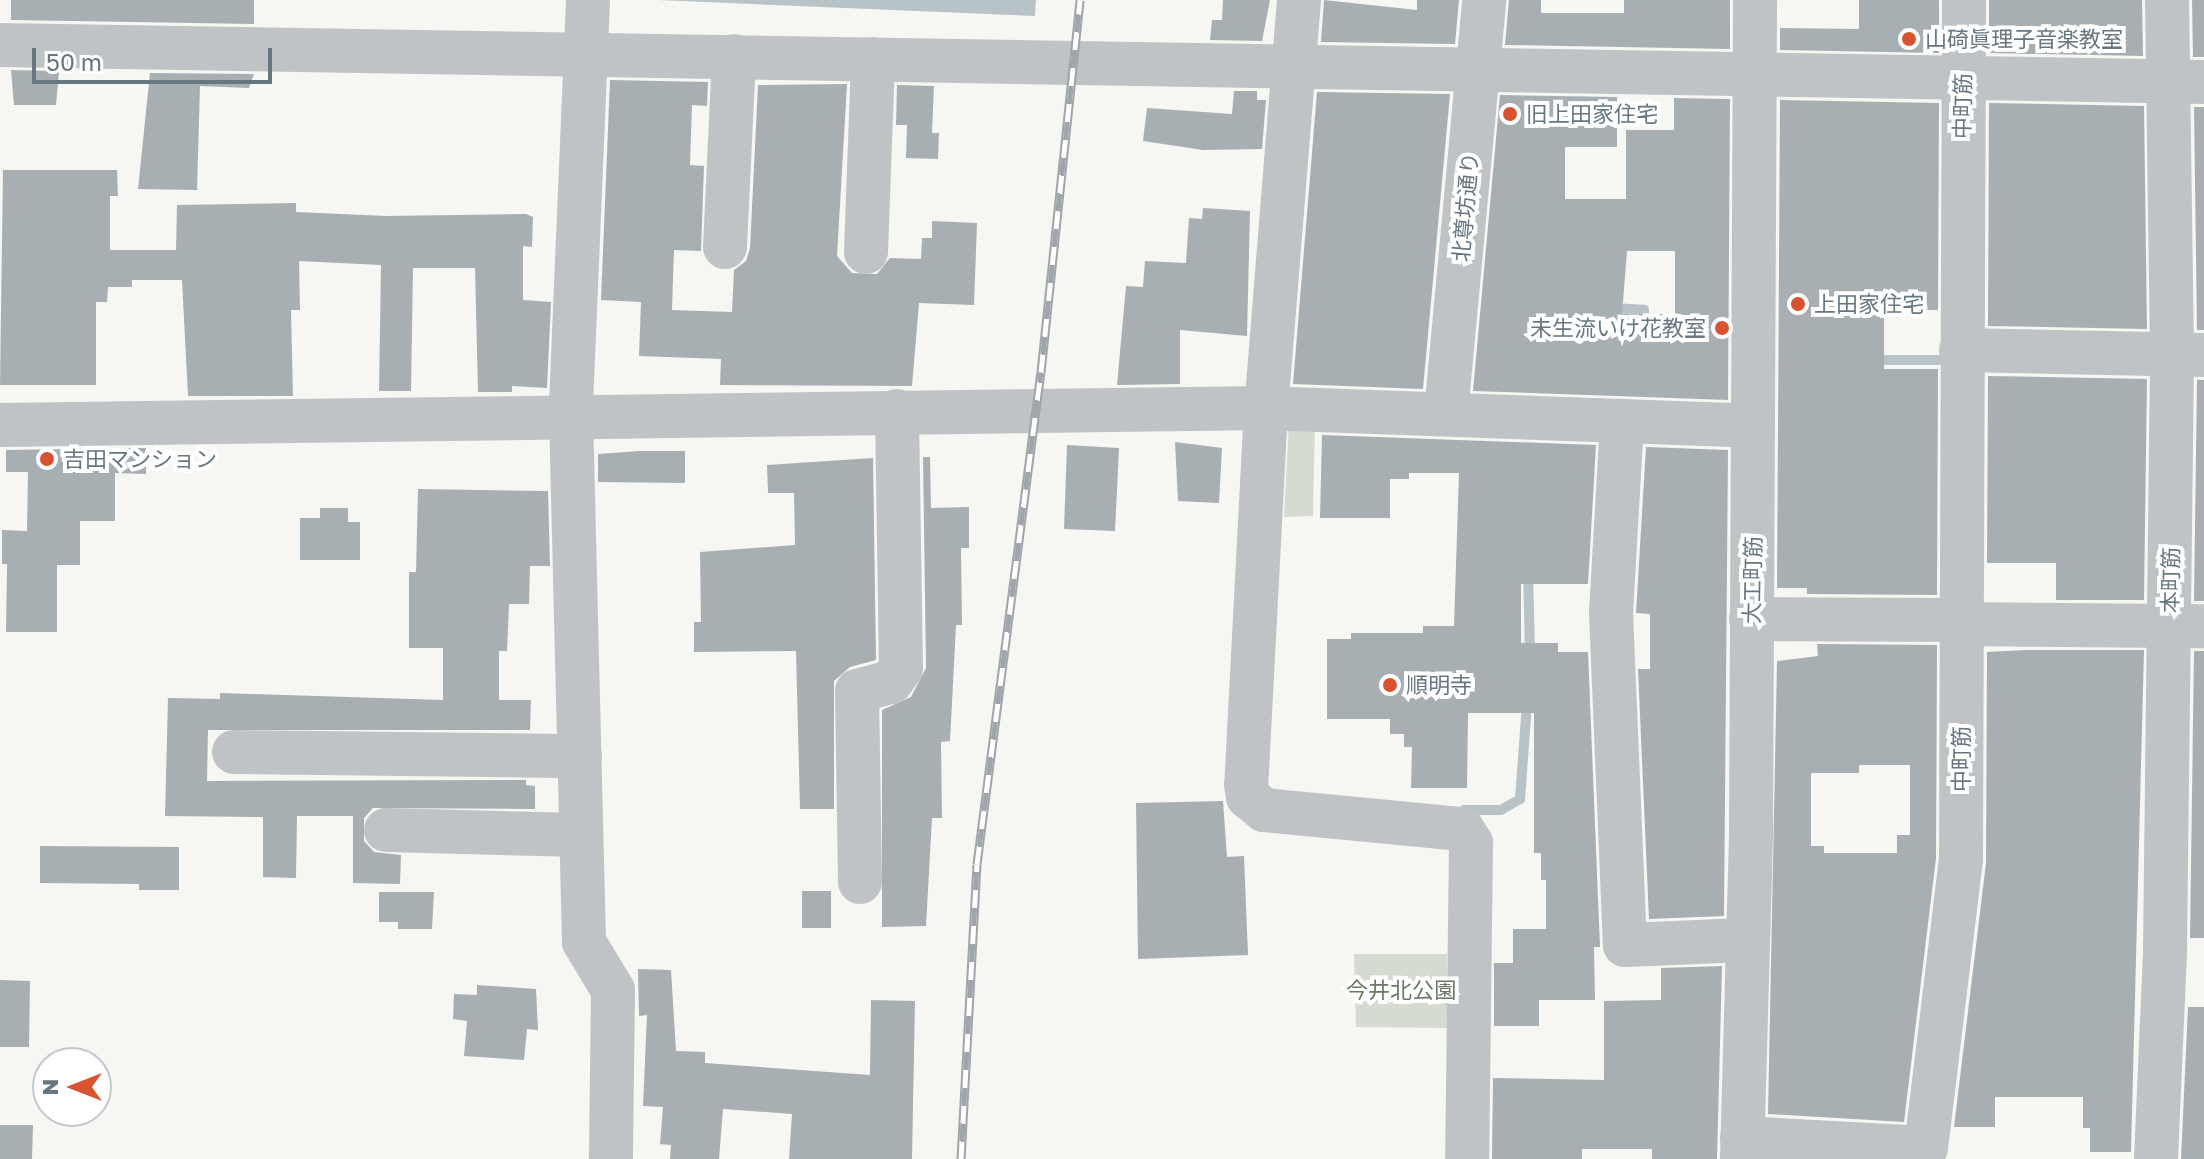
<!DOCTYPE html>
<meta charset="utf-8">
<style>
body{margin:0}
#map{position:relative;width:2204px;height:1159px;overflow:hidden;background:#f6f6f3;font-family:"Golos Text","Noto Sans JP",sans-serif}
div>[style]{position:absolute}
[style*='--x']{left:calc(var(--x)*1px);top:calc(var(--y)*1px);width:calc(var(--w)*1px);rotate:calc(var(--a)*1deg)}
.green>*{inset:0;background:#d6dbd2}
.water>*{inset:0;background:#b8c3c7}
.stream>*{height:10px;margin:-5px;padding:0 5px;transform-origin:5px;border-radius:5px;background:#b8c3c7}
.building>*{inset:0;background:#a7afb3}
.minor>*{height:44px;margin:-22px;padding:0 22px;transform-origin:22px;border-radius:22px;background:#bfc3c6}
.rail>*{height:9px;margin-top:-4.5px;transform-origin:0;background:repeating-linear-gradient(90deg,#fff 0 18px,#9fa5aa 0 36px);box-sizing:border-box;border-block:2px solid #9fa5aa}
.dots>*{width:22px;height:22px;translate:-50% -50%;box-sizing:border-box;border:4px solid #fff;border-radius:50%}
span{translate:-50% -50%;white-space:nowrap;text-align:center;line-height:1.15;-webkit-text-stroke:8px #fff;paint-order:stroke}
.poi-label{font-size:22px;color:#677782}
.left{translate:0 -50%;text-align:left}
.right{translate:-100% -50%;text-align:right}
.street-label{font-size:22px;color:#677782}
.park-label{font-size:22px;color:#6a7a65}
.north{position:absolute;left:32px;top:1047px;width:80px;height:80px;box-sizing:border-box;background:#fff;border:2px solid #c2c9cd;border-radius:50%;rotate:270deg;font-size:22px;font-weight:700;line-height:32px;text-align:center;color:#677782}
.north::after{content:'';display:block;margin:auto;width:28px;height:36px;background:#d95330;clip-path:polygon(50% 0,100% 100%,50% 72%,0 100%)}
.scale{position:absolute;left:32px;top:48px;width:240px;height:36px;box-sizing:border-box;border:4px solid #677782;border-top:0;padding-left:10px;font-size:24px;line-height:28px;white-space:nowrap;color:#677782;-webkit-text-stroke:6px #fff;paint-order:stroke}
</style>
<div id="map">
<div class="green">
<div style="clip-path:polygon(1289px 422px,1315px 422px,1313px 516px,1284px 517px)"></div>
<div style="clip-path:polygon(1354px 954px,1447px 954px,1447px 1028px,1356px 1027px)"></div>
</div>
<div class="water">
<div style="clip-path:polygon(658px 0,1036px 0,1035px 16px)"></div>
</div>
<div class="stream">
<div style="--x:1611;--y:308;--w:33;--a:3"></div>
<div style="--x:1644;--y:310;--w:14;--a:90"></div>
<div style="--x:1870;--y:360;--w:84;--a:0"></div>
<div style="--x:1528;--y:571;--w:84;--a:88.6"></div>
<div style="--x:1464;--y:810;--w:37;--a:0"></div>
<div style="--x:1501;--y:810;--w:22;--a:-30"></div>
<div style="--x:1520;--y:799;--w:96;--a:-85.8"></div>
</div>
<div class="building">
<div style="clip-path:polygon(11px 0,254px 0,254px 24px,11px 20px)"></div>
<div style="clip-path:polygon(1223px 0,1270px 0,1262px 41px,1210px 40px,1212px 20px,1222px 20px)"></div>
<div style="clip-path:polygon(1324px 0,1417px 10px,1417px 0,1459px 0,1455px 44px,1321px 42px)"></div>
<div style="clip-path:polygon(1509px 0,1541px 0,1541px 13px,1624px 13px,1624px 0,1730px 0,1730px 49px,1505px 45px)"></div>
<div style="clip-path:polygon(1859px 0,1939px 0,1939px 53px,1780px 50px,1780px 28px,1859px 29px)"></div>
<div style="clip-path:polygon(1989px 0,2142px 0,2143px 56px,1989px 53px)"></div>
<div style="clip-path:polygon(2192px 0,2204px 0,2204px 57px,2193px 57px)"></div>
<div style="clip-path:polygon(11px 70px,59px 71px,56px 105px,14px 105px)"></div>
<div style="clip-path:polygon(150px 73px,254px 74px,249px 88px,200px 86px,197px 190px,138px 189px)"></div>
<div style="clip-path:polygon(610px 80px,708px 82px,707px 106px,692px 105px,690px 165px,704px 166px,701px 251px,674px 250px,672px 310px,732px 312px,734px 270px,746px 261px,750px 248px,758px 85px,847px 84px,837px 256px,852px 273px,877px 274px,890px 258px,921px 259px,922px 238px,932px 238px,932px 221px,977px 223px,974px 305px,919px 303px,912px 386px,720px 385px,721px 359px,639px 356px,641px 302px,601px 300px)"></div>
<div style="clip-path:polygon(897px 85px,934px 86px,932px 133px,939px 133px,938px 159px,906px 158px,907px 125px,896px 125px)"></div>
<div style="clip-path:polygon(1234px 91px,1257px 91px,1257px 100px,1266px 100px,1262px 149px,1203px 150px,1143px 141px,1147px 108px,1232px 114px)"></div>
<div style="clip-path:polygon(1317px 92px,1450px 94px,1423px 389px,1293px 384px)"></div>
<div style="clip-path:polygon(evenodd,1500px 95px,1617px 97px,1617px 147px,1565px 147px,1565px 199px,1626px 199px,1626px 130px,1674px 130px,1674px 98px,1730px 99px,1728px 400px,1473px 391px,1500px 95px,1627px 251px,1675px 251px,1675px 314px,1622px 314px,1627px 251px)"></div>
<div style="clip-path:polygon(1780px 100px,1939px 103px,1938px 310px,1884px 310px,1884px 369px,1938px 369px,1937px 595px,1807px 594px,1807px 588px,1777px 588px)"></div>
<div style="clip-path:polygon(1989px 103px,2144px 106px,2147px 329px,1988px 326px)"></div>
<div style="clip-path:polygon(2194px 107px,2204px 107px,2204px 330px,2197px 330px)"></div>
<div style="clip-path:polygon(3px 170px,117px 170px,118px 196px,110px 196px,110px 250px,176px 250px,177px 205px,296px 203px,296px 212px,386px 216px,526px 214px,533px 217px,532px 247px,523px 246px,523px 300px,551px 302px,547px 388px,512px 386px,512px 392px,478px 392px,475px 268px,413px 268px,411px 391px,379px 391px,381px 265px,299px 261px,300px 310px,291px 310px,293px 396px,188px 396px,182px 280px,132px 280px,132px 287px,108px 287px,107px 302px,96px 302px,96px 385px,0 385px)"></div>
<div style="clip-path:polygon(1203px 208px,1250px 211px,1247px 336px,1180px 330px,1180px 384px,1117px 385px,1126px 286px,1143px 287px,1145px 261px,1186px 263px,1189px 218px,1202px 219px)"></div>
<div style="clip-path:polygon(1988px 376px,2147px 379px,2144px 600px,2056px 600px,2056px 563px,1987px 563px)"></div>
<div style="clip-path:polygon(2197px 380px,2204px 380px,2204px 601px,2194px 601px)"></div>
<div style="clip-path:polygon(1322px 435px,1596px 445px,1588px 584px,1521px 584px,1521px 643px,1558px 643px,1558px 652px,1588px 652px,1600px 947px,1594px 947px,1595px 1000px,1539px 1000px,1539px 1026px,1494px 1026px,1494px 963px,1513px 963px,1513px 929px,1546px 929px,1546px 880px,1541px 880px,1541px 853px,1534px 853px,1534px 713px,1468px 713px,1467px 788px,1411px 788px,1412px 747px,1404px 747px,1404px 734px,1390px 734px,1390px 719px,1327px 719px,1327px 639px,1351px 639px,1351px 633px,1423px 633px,1423px 626px,1454px 626px,1459px 473px,1409px 473px,1409px 479px,1390px 479px,1390px 518px,1320px 518px)"></div>
<div style="clip-path:polygon(1175px 442px,1222px 448px,1219px 503px,1178px 501px)"></div>
<div style="clip-path:polygon(1067px 445px,1119px 448px,1115px 531px,1064px 529px)"></div>
<div style="clip-path:polygon(1646px 447px,1728px 450px,1724px 916px,1649px 919px,1638px 669px,1650px 669px,1650px 614px,1636px 613px)"></div>
<div style="clip-path:polygon(146px 448px,146px 474px,115px 473px,115px 521px,80px 521px,80px 565px,57px 565px,57px 632px,6px 632px,7px 564px,2px 564px,2px 530px,27px 531px,28px 472px,6px 472px,6px 450px)"></div>
<div style="clip-path:polygon(640px 451px,685px 451px,685px 483px,598px 482px,598px 454px)"></div>
<div style="clip-path:polygon(923px 457px,930px 457px,931px 508px,969px 507px,969px 548px,961px 548px,962px 625px,956px 625px,950px 741px,941px 742px,942px 818px,932px 818px,926px 926px,882px 927px,882px 710px,911px 697px,926px 668px)"></div>
<div style="clip-path:polygon(873px 458px,876px 660px,850px 667px,834px 681px,834px 809px,800px 809px,796px 651px,694px 652px,694px 622px,701px 622px,700px 552px,795px 545px,794px 493px,768px 493px,767px 465px)"></div>
<div style="clip-path:polygon(418px 489px,548px 491px,550px 566px,530px 566px,529px 604px,509px 604px,507px 651px,499px 651px,499px 700px,531px 700px,530px 730px,208px 730px,207px 781px,526px 780px,526px 785px,535px 786px,535px 809px,373px 808px,364px 818px,364px 841px,374px 852px,401px 855px,400px 884px,353px 883px,353px 816px,297px 816px,296px 878px,263px 877px,263px 817px,165px 816px,168px 698px,220px 699px,220px 693px,443px 700px,443px 648px,409px 648px,409px 572px,416px 572px)"></div>
<div style="clip-path:polygon(320px 508px,348px 508px,348px 522px,360px 522px,360px 560px,300px 560px,300px 518px,320px 518px)"></div>
<div style="clip-path:polygon(evenodd,1817px 644px,1937px 645px,1936px 858px,1904px 1122px,1768px 1114px,1777px 661px,1818px 656px,1817px 644px,1859px 765px,1910px 765px,1910px 835px,1897px 835px,1897px 853px,1824px 853px,1824px 846px,1811px 846px,1811px 773px,1859px 773px,1859px 765px)"></div>
<div style="clip-path:polygon(2026px 650px,2144px 650px,2131px 1152px,2090px 1152px,2090px 1128px,2083px 1128px,2083px 1097px,1995px 1097px,1995px 1127px,1954px 1127px,1986px 863px,1987px 652px)"></div>
<div style="clip-path:polygon(2194px 651px,2204px 651px,2204px 938px,2190px 938px)"></div>
<div style="clip-path:polygon(1223px 801px,1227px 857px,1244px 856px,1248px 955px,1138px 959px,1136px 803px)"></div>
<div style="clip-path:polygon(40px 846px,179px 847px,179px 890px,139px 890px,139px 884px,40px 883px)"></div>
<div style="clip-path:polygon(802px 891px,831px 891px,831px 928px,802px 928px)"></div>
<div style="clip-path:polygon(379px 892px,434px 892px,432px 929px,398px 929px,398px 922px,379px 922px)"></div>
<div style="clip-path:polygon(1722px 966px,1717px 1159px,1652px 1159px,1652px 1149px,1582px 1149px,1582px 1159px,1492px 1159px,1493px 1078px,1604px 1080px,1604px 1001px,1661px 1000px,1661px 968px)"></div>
<div style="clip-path:polygon(638px 969px,671px 970px,676px 1051px,705px 1052px,705px 1063px,870px 1075px,871px 1000px,915px 1001px,912px 1159px,789px 1159px,792px 1114px,723px 1109px,719px 1159px,670px 1159px,671px 1145px,660px 1144px,663px 1107px,643px 1106px,647px 1015px,639px 1016px)"></div>
<div style="clip-path:polygon(0 980px,30px 981px,29px 1047px,0 1047px)"></div>
<div style="clip-path:polygon(477px 985px,536px 989px,538px 1030px,527px 1029px,524px 1060px,464px 1056px,467px 1021px,453px 1019px,454px 994px,477px 995px)"></div>
<div style="clip-path:polygon(2188px 1007px,2204px 1007px,2204px 1159px,2181px 1159px)"></div>
<div style="clip-path:polygon(0 1125px,33px 1125px,32px 1159px,0 1159px)"></div>
</div>
<div class="minor">
<div style="--x:588;--y:0;--w:414;--a:92.4"></div>
<div style="--x:571;--y:414;--w:528;--a:88.59"></div>
<div style="--x:584;--y:942;--w:56;--a:58.9"></div>
<div style="--x:613;--y:990;--w:169;--a:90.7"></div>
<div style="--x:1299;--y:0;--w:409;--a:94.6"></div>
<div style="--x:1266;--y:408;--w:377;--a:93"></div>
<div style="--x:1246;--y:784;--w:13;--a:81"></div>
<div style="--x:1248;--y:797;--w:21;--a:39"></div>
<div style="--x:1264;--y:810;--w:199;--a:5.5"></div>
<div style="--x:1462;--y:829;--w:17;--a:57"></div>
<div style="--x:1471;--y:843;--w:316;--a:90.7"></div>
<div style="--x:0;--y:45;--w:2204;--a:0.96"></div>
<div style="--x:725;--y:247;--w:191;--a:-87.3"></div>
<div style="--x:866;--y:252;--w:193;--a:-87.9"></div>
<div style="--x:1961;--y:350;--w:243;--a:1.2"></div>
<div style="--x:1446;--y:413;--w:415;--a:-84.7"></div>
<div style="--x:1622;--y:422;--w:191;--a:93.3"></div>
<div style="--x:1611;--y:613;--w:332;--a:87.6"></div>
<div style="--x:1625;--y:945;--w:120;--a:-2.4"></div>
<div style="--x:0;--y:425;--w:1266;--a:-0.77"></div>
<div style="--x:1266;--y:408;--w:487;--a:2.1"></div>
<div style="--x:1751;--y:619;--w:209;--a:0.3"></div>
<div style="--x:1960;--y:624;--w:244;--a:0.5"></div>
<div style="--x:234;--y:752;--w:346;--a:0.7"></div>
<div style="--x:386;--y:830;--w:195;--a:1.5"></div>
<div style="--x:860;--y:882;--w:191;--a:-90.9"></div>
<div style="--x:857;--y:691;--w:35;--a:-15"></div>
<div style="--x:891;--y:682;--w:17;--a:-54"></div>
<div style="--x:901;--y:668;--w:257;--a:-90.9"></div>
<div style="--x:1742;--y:1138;--w:184;--a:3.1"></div>
<div style="--x:1926;--y:1148;--w:290;--a:-83.1"></div>
<div style="--x:1961;--y:860;--w:860;--a:-89.8"></div>
<div style="--x:1742;--y:1159;--w:331;--a:-88.4"></div>
<div style="--x:1751;--y:828;--w:828;--a:-89.72"></div>
<div style="--x:2156;--y:1159;--w:210;--a:-87.5"></div>
<div style="--x:2165;--y:949;--w:594;--a:-89.32"></div>
<div style="--x:2172;--y:355;--w:355;--a:-90.8"></div>
</div>
<div class="rail">
<div style="--x:961;--y:1159;--w:295;--a:-86.9"></div>
<div style="--x:977;--y:864;--w:496;--a:-82.6"></div>
<div style="--x:1041;--y:372;--w:374;--a:-84"></div>
</div>
<div class="dots">
<div style="left:1909px;top:39px;background:#d95330"></div>
<div style="left:1510px;top:114px;background:#d95330"></div>
<div style="left:1798px;top:304px;background:#d95330"></div>
<div style="left:1722px;top:328px;background:#d95330"></div>
<div style="left:47px;top:459px;background:#d95330"></div>
<div style="left:1390px;top:685px;background:#d95330"></div>
</div>
<div class="poi-label">
<span class="left" style="left:1925px;top:39px">山碕眞理子音楽教室</span>
<span class="left" style="left:1526px;top:114px">旧上田家住宅</span>
<span class="left" style="left:1814px;top:304px">上田家住宅</span>
<span class="right" style="left:1706px;top:328px">未生流いけ花教室</span>
<span class="left" style="left:63px;top:459px">吉田マンション</span>
<span class="left" style="left:1406px;top:685px">順明寺</span>
</div>
<div class="street-label">
<span style="left:1962px;top:106px;rotate:-89deg">中町筋</span>
<span style="left:1465px;top:207px;rotate:-85deg">北尊坊通り</span>
<span style="left:1752px;top:580px;rotate:-89deg">大工町筋</span>
<span style="left:2170px;top:580px;rotate:-89deg">本町筋</span>
<span style="left:1961px;top:759px;rotate:-90deg">中町筋</span>
</div>
<div class="park-label">
<span style="left:1401px;top:990px">今井北公園</span>
</div>
<div class="north">N</div>
<div class="scale">50 m</div>
</div>
